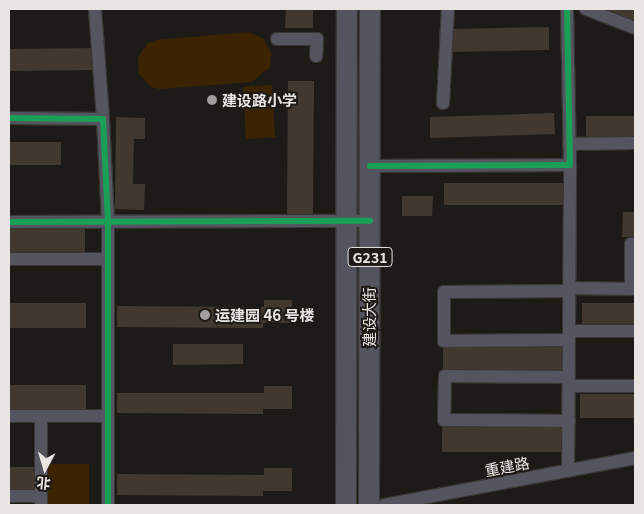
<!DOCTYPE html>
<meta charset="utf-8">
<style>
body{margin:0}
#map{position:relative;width:644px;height:514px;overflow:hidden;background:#1d1b18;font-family:Georgia,"Noto Sans SC",serif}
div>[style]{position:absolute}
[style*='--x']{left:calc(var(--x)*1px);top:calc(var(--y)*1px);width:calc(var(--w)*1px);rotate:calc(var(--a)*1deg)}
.green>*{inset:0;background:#3c2403}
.building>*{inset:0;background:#41392f}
.roads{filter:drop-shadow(1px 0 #393735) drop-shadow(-1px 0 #393735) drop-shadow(0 1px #393735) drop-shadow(0 -1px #393735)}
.minor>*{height:12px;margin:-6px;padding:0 6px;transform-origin:6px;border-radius:6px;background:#54555f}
.trunk>*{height:20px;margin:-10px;padding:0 10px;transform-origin:10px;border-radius:10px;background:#54545e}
.cycleway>*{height:6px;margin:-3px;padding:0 3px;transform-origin:3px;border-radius:3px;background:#1a9f57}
.dots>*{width:14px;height:14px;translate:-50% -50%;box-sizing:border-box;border:2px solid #1e1b17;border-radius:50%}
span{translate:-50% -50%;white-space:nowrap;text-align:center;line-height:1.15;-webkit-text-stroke:4px #1e1b17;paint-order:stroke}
.shield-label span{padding:1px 4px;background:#1e1b17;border:1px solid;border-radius:4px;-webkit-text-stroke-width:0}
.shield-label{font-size:14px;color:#e8e5e3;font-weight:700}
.poi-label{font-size:15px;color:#e8e5e3;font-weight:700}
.left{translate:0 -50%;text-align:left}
.street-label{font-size:15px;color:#e8e5e3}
.frame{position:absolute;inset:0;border:10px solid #e8e5e3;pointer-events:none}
.north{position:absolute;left:20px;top:444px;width:50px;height:50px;-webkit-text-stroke:4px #1e1b17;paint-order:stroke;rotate:186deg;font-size:14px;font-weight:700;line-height:20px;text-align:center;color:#e8e5e3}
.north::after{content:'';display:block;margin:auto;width:18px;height:22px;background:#e8e5e3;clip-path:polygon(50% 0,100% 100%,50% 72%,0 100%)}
</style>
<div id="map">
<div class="green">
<div style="clip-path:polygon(248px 32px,263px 38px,271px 52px,270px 67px,252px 82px,160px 89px,151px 87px,139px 74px,138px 57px,148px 43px,156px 40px)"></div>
<div style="clip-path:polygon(272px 85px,275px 137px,246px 139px,243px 87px)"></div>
<div style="clip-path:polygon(46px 464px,89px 464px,89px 505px,45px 505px)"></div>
</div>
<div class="building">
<div style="clip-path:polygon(286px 9px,313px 9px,313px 28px,285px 28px)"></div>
<div style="clip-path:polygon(599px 9px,635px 9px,635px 23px)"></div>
<div style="clip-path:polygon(549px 27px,549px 50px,453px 52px,453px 29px)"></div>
<div style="clip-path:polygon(95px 48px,95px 70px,9px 71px,9px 49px)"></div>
<div style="clip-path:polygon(288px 81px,314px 81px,313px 214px,287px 214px)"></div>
<div style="clip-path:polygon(554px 113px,555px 134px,430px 138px,430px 117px)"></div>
<div style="clip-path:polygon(586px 116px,635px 116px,635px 137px,586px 137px)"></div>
<div style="clip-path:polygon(116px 117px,145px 118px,145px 139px,134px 139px,133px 184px,145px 184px,144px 210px,115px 209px)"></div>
<div style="clip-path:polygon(9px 142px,61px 142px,61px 165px,9px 165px)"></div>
<div style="clip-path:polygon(444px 183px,565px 183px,565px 205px,444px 205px)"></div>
<div style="clip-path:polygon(402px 196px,433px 196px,432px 216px,402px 216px)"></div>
<div style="clip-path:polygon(623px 212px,635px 212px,635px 237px,622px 237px)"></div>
<div style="clip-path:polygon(9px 228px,85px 228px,85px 253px,9px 252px)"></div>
<div style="clip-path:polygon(264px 300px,292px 300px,292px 323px,263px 323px,263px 328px,117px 327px,117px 306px,264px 307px)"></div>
<div style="clip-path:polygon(9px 303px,86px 303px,86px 328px,9px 328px)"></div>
<div style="clip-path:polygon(582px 303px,635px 303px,635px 327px,582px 327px)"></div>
<div style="clip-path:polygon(173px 344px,243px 344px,243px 364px,173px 365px)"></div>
<div style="clip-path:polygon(443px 347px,563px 347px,563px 372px,443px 372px)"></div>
<div style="clip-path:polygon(9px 385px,86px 385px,86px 410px,9px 410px)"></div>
<div style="clip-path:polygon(264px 386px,292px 386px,292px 409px,263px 409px,263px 414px,117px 413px,117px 393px,264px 393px)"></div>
<div style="clip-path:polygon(580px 394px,635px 394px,635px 418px,580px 418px)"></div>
<div style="clip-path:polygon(442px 427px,562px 427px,562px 452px,442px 452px)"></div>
<div style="clip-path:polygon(9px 467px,36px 467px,36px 491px,9px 491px)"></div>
<div style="clip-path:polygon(264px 468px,292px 468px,292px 491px,263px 491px,263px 496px,117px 495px,117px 474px,264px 475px)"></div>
</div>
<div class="roads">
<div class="minor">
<div style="--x:95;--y:9;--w:110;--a:85.8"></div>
<div style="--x:586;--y:9;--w:53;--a:21.2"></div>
<div style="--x:277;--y:39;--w:40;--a:0"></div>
<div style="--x:317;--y:39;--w:17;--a:93"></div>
<div style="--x:443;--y:103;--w:94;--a:-87"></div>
<div style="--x:9;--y:118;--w:94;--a:0.6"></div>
<div style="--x:103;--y:119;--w:103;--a:87.2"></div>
<div style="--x:108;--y:222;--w:283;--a:90"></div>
<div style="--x:569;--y:144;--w:66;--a:-0.9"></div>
<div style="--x:370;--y:166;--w:200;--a:-0.3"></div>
<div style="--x:570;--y:165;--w:156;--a:-91.1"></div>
<div style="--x:9;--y:222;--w:361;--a:-0.2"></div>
<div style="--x:9;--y:259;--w:99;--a:0"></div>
<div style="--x:569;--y:288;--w:66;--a:0.9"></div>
<div style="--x:631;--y:289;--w:45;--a:-90"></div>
<div style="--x:631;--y:244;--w:4;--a:0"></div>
<div style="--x:569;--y:331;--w:66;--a:0"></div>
<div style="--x:569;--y:340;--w:125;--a:179.5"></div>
<div style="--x:444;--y:341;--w:49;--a:-90"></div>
<div style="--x:444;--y:292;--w:125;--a:-0.5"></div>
<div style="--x:569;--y:386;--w:66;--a:0"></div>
<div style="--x:9;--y:416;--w:99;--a:0"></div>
<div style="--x:569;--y:421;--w:125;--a:-179.5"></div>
<div style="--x:444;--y:420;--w:44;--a:-88.7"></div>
<div style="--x:445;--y:376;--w:124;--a:0.5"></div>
<div style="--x:568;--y:471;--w:306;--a:-89.6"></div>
<div style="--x:9;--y:496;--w:32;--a:0"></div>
<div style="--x:41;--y:505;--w:89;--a:-90"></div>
<div style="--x:384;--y:505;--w:255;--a:-10.6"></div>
</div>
<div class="trunk">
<div style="--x:346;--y:505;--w:496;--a:-89.9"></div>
<div style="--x:369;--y:505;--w:496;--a:-89.9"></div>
</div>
</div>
<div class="cycleway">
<div style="--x:9;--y:118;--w:94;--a:0.6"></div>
<div style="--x:103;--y:119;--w:103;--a:87.2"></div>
<div style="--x:108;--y:222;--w:283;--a:90"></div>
<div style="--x:370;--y:166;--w:200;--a:-0.3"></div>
<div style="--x:570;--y:165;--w:156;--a:-91.1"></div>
<div style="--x:9;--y:222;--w:361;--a:-0.2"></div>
</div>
<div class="dots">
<div style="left:212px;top:100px;background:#a19e9c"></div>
<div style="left:205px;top:315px;background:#a19e9c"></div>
</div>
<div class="shield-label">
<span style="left:370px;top:257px">G231</span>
</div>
<div class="poi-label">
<span class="left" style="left:222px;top:100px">建设路小学</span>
<span class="left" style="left:215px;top:315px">运建园 46 号楼</span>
</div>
<div class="street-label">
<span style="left:369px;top:317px;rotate:-90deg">建设大街</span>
<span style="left:507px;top:466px;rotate:-11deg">重建路</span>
</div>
<div class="frame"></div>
<div class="north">北</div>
</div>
